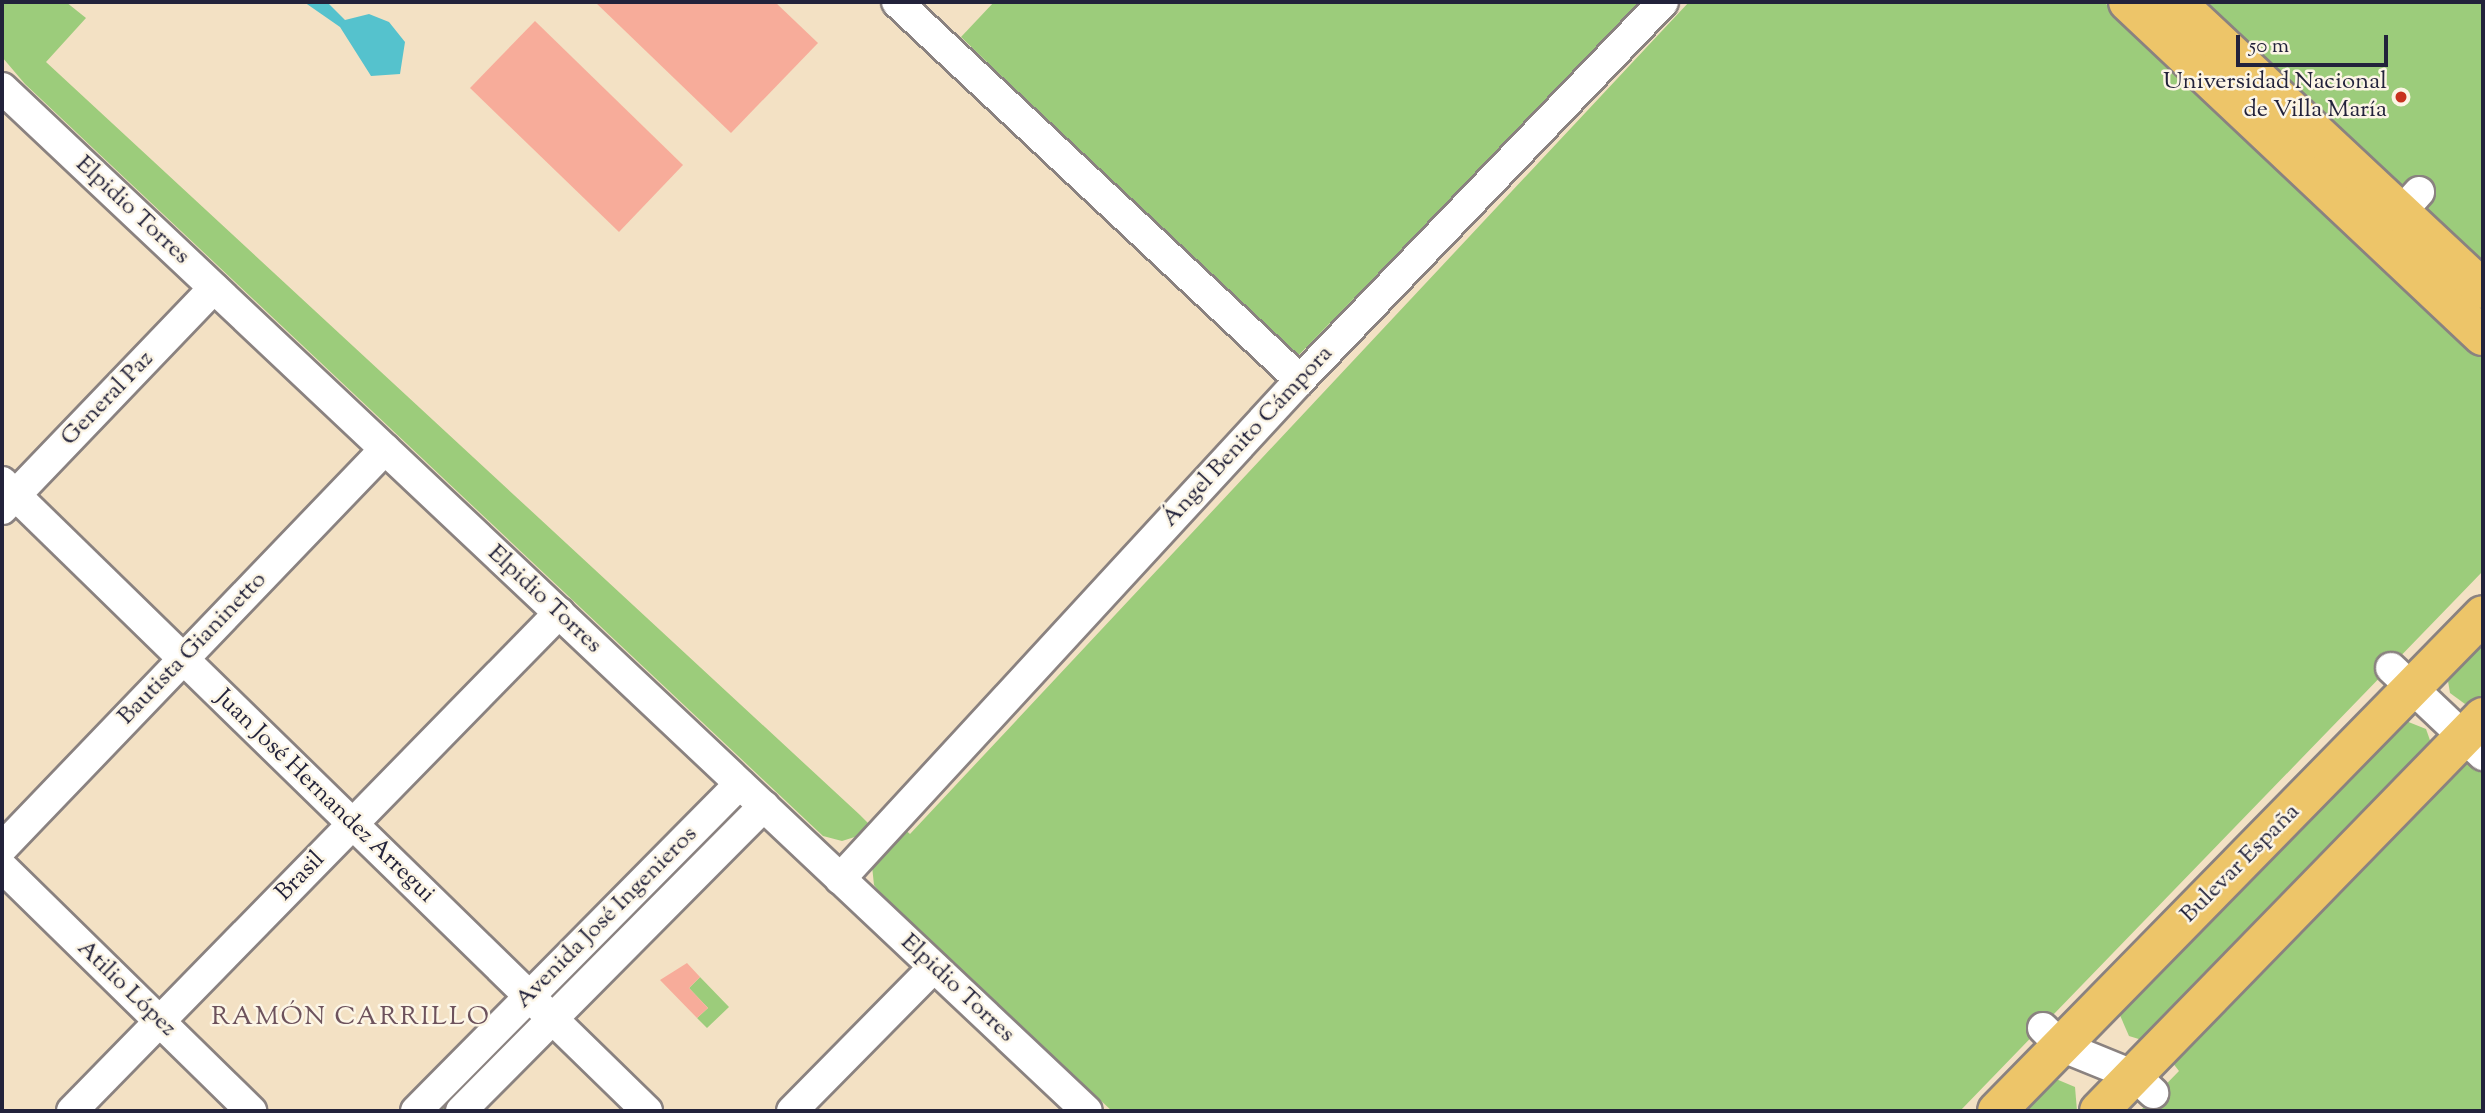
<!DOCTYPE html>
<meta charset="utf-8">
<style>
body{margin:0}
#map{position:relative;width:2485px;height:1113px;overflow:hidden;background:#f3e1c4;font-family:"Sorts Mill Goudy",serif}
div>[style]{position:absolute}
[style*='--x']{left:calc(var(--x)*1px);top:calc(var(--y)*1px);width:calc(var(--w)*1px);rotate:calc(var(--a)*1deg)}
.green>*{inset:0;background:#9ccc7b}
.water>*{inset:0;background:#55c2cd}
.building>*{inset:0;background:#f7ac9a}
.roads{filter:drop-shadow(2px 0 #8a8280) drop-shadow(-2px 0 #8a8280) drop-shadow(0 2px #8a8280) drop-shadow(0 -2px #8a8280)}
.minor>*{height:30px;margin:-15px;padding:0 15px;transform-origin:15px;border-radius:15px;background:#fff}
.major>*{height:38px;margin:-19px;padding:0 19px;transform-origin:19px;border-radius:19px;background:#edc569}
.dots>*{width:19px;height:19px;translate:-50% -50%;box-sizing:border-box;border:4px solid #fcf5e5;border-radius:50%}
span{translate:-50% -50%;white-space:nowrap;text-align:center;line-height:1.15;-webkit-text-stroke:5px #fcf5e5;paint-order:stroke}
.poi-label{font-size:24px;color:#22223b}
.right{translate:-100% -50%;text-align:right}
.street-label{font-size:24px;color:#22223b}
.neighbourhood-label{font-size:26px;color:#6d525c;letter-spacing:2px}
.frame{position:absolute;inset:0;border:4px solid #22223b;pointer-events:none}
.scale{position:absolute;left:2236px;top:35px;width:152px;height:32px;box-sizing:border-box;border:4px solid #22223b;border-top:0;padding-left:9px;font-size:21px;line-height:24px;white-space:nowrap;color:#22223b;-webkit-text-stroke:5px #fcf5e5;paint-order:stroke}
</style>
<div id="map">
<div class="green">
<div style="clip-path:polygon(2px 2px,66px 2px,86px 18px,46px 62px,860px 815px,870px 825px,861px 835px,842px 841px,823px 836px,25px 84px,2px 57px)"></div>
<div style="clip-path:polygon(994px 2px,1642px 2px,1295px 359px,961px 37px)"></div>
<div style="clip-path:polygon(1689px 2px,2104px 2px,2483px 356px,2483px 571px,1960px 1111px,1112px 1111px,886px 901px,874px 885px,872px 866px,903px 828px,910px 834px)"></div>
<div style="clip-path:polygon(2199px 2px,2483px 2px,2483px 272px)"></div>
<div style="clip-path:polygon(2483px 634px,2483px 699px,2465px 704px,2450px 693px,2447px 675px)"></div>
<div style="clip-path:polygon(2406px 721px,2426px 729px,2432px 746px,2142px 1040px,2129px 1036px,2119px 1013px)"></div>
<div style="clip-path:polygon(2483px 759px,2483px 1111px,2140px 1111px,2179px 1071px,2172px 1062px,2464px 760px)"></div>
<div style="clip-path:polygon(737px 807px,740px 811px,555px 991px)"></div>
<div style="clip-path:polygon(700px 977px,729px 1007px,707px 1028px,697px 1018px,708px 1008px,689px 988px)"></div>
<div style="clip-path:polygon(523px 1022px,527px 1027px,448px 1111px,428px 1111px)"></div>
<div style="clip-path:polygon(2056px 1079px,2075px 1087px,2077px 1111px,2015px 1111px)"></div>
</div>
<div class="water">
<div style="clip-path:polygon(304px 2px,327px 2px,345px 20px,369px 14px,389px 22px,405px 42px,400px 74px,371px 76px,340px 27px)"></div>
</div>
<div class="building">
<div style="clip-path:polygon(595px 2px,775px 2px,818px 43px,731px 133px)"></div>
<div style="clip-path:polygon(535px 21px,683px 165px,619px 232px,470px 88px)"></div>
<div style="clip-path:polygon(687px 963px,700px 977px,689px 988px,708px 1008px,697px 1018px,660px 980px)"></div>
</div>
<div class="roads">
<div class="minor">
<div style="--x:897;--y:2;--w:553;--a:43.17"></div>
<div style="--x:2;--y:88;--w:1491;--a:43.32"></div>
<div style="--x:2401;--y:212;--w:27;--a:-48"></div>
<div style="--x:2;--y:482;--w:901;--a:44.28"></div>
<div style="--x:2;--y:509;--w:306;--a:-46.2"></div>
<div style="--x:2391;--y:668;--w:127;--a:43.4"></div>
<div style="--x:2;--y:848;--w:553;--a:-46.17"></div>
<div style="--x:2;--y:867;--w:349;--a:44.4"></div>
<div style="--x:840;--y:879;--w:679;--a:-47.33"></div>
<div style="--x:1300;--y:380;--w:524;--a:-46.16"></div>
<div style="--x:2043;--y:1028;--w:25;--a:45"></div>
<div style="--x:2061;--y:1046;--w:80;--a:22.1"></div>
<div style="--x:2135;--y:1076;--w:25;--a:43"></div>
<div style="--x:72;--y:1111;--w:697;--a:-45.64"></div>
<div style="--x:416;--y:1111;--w:460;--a:-45.3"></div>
<div style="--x:461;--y:1111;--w:430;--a:-45.2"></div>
<div style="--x:792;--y:1111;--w:202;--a:-45.4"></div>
</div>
<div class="major">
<div style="--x:2128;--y:2;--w:487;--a:43.3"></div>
<div style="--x:2176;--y:2;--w:420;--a:43.1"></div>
<div style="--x:1997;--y:1111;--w:694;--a:-45.58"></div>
<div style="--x:2099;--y:1111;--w:550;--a:-45.74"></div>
</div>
</div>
<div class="dots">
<div style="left:2401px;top:97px;background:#c8321e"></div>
</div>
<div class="poi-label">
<span class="right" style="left:2387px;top:97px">Universidad Nacional<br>de Villa María</span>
</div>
<div class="street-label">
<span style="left:132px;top:211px;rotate:43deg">Elpidio Torres</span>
<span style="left:108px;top:399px;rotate:-46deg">General Paz</span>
<span style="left:1248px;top:437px;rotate:-47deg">Ángel Benito Cámpora</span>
<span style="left:544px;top:600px;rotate:43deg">Elpidio Torres</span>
<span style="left:193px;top:649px;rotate:-46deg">Bautista Gianinetto</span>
<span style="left:324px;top:797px;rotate:44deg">Juan José Hernandez Arregui</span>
<span style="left:2241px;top:864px;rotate:-45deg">Bulevar España</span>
<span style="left:301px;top:877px;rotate:-46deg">Brasil</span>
<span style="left:607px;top:918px;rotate:-45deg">Avenida José Ingenieros</span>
<span style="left:126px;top:989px;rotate:44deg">Atilio López</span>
<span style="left:957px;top:989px;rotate:43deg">Elpidio Torres</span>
</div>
<div class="neighbourhood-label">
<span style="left:351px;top:1018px">RAMÓN CARRILLO</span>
</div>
<div class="frame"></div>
<div class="scale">50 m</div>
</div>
